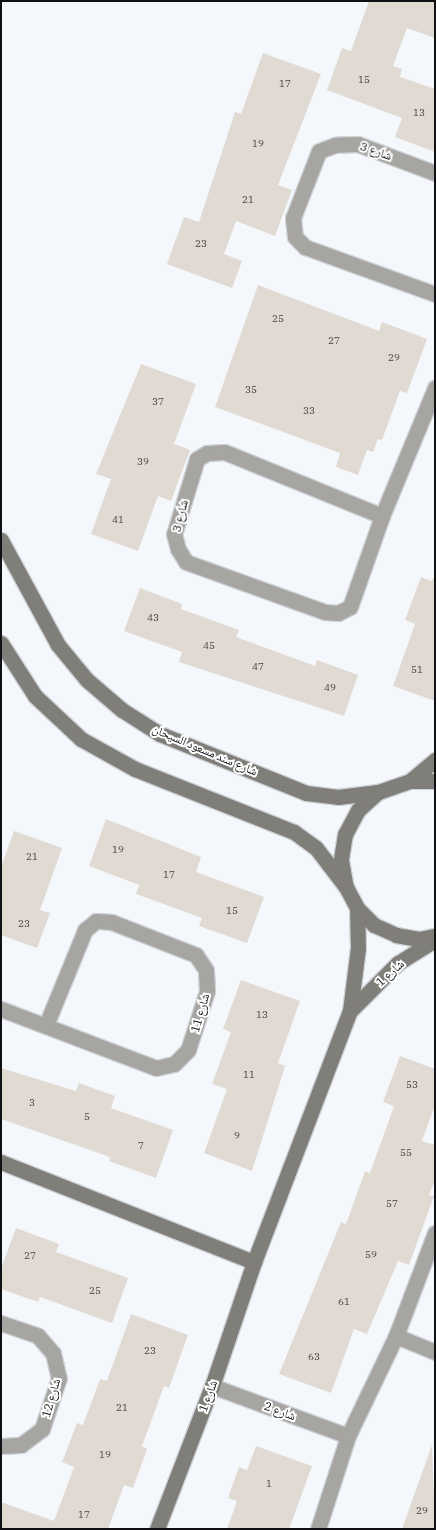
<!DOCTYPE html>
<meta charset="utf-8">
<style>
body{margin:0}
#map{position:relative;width:436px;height:1530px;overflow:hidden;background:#f4f8fd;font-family:"IBM Plex Serif","Noto Naskh Arabic",serif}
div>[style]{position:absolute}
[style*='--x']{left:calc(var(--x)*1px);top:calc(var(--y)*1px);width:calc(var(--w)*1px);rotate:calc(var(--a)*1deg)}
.building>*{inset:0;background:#e1dad2}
.roads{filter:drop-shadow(1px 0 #cfd3d8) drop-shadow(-1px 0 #cfd3d8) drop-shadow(0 1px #cfd3d8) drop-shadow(0 -1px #cfd3d8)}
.street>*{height:15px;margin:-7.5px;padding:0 7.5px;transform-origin:7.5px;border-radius:7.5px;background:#a7a5a1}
.secondary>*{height:15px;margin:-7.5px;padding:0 7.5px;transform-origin:7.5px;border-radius:7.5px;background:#807e78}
span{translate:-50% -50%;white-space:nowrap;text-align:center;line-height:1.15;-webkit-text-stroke:4px #fff;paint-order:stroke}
.number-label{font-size:10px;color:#444344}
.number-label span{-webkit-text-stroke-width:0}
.street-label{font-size:12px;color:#0f1114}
.frame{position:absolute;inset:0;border:2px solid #0f1114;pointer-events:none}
</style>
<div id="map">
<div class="building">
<div style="clip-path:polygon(369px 1px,435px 1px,435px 38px,407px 28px,393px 66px,402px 69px,400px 77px,435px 89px,435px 152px,395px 137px,402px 118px,327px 90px,342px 48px,351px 51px)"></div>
<div style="clip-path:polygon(263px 53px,321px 74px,278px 185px,292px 190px,275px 236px,236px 221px,224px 254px,242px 261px,232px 288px,167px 264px,184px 217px,199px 222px,235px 112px,241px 114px)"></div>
<div style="clip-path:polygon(258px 285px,379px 331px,382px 322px,427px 339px,407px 393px,400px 391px,382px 440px,378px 439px,373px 452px,367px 450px,358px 475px,336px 467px,340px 453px,215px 407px)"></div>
<div style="clip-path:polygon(141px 364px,196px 384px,174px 444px,190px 450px,171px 501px,158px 496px,138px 551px,91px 534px,111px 479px,96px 474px)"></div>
<div style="clip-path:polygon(421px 577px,431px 581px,435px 577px,435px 701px,393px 686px,415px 624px,405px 620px)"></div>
<div style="clip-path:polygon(140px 588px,182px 604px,181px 609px,239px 630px,236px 637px,315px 666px,317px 660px,358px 675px,344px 716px,179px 662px,182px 652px,124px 631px)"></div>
<div style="clip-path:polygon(106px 819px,201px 857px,196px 872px,264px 897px,247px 943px,199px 926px,202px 918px,136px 894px,139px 885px,89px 866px)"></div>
<div style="clip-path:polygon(14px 831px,62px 848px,40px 910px,50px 913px,37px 948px,1px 935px,1px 867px)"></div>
<div style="clip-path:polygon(241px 980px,300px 1001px,278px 1063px,285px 1066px,252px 1171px,204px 1153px,227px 1089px,212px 1084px,231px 1032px,223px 1029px)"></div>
<div style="clip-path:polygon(400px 1056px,435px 1069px,435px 1105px,422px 1141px,435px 1145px,435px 1180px,429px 1195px,434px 1196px,409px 1265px,398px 1261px,367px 1334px,354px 1329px,331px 1393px,279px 1374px,341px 1222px,346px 1224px,365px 1171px,370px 1173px,394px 1106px,383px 1102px)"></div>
<div style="clip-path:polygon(1px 1068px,76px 1091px,79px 1083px,115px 1096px,111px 1108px,173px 1130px,156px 1178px,109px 1161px,110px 1157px,1px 1119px)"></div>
<div style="clip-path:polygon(16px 1228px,59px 1244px,56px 1252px,128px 1278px,112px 1323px,40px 1297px,38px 1302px,1px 1289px,1px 1269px)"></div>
<div style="clip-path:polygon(131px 1314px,188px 1335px,169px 1388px,164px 1386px,142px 1446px,147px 1449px,133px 1488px,124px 1485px,108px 1529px,1px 1529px,1px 1502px,54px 1521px,74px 1467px,62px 1462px,77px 1423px,83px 1425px,100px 1379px,107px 1381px)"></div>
<div style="clip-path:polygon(432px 1445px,435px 1529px,402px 1529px)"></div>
<div style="clip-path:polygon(256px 1446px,312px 1466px,289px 1529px,227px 1529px,237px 1501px,228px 1498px,239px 1467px,247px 1470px)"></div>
</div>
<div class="roads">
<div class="street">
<div style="--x:435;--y:173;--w:82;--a:-159.4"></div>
<div style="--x:358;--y:144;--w:23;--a:178"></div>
<div style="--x:335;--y:145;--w:17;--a:159"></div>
<div style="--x:319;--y:151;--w:72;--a:111.2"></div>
<div style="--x:293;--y:218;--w:19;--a:84"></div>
<div style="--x:295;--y:237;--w:14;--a:45"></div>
<div style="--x:305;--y:247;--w:138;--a:19.9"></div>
<div style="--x:382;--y:516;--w:170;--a:-157.9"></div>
<div style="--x:224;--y:452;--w:17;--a:177"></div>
<div style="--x:207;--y:453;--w:12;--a:149"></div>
<div style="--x:197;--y:459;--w:78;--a:107"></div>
<div style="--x:174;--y:534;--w:16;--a:75"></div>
<div style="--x:178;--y:549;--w:15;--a:58"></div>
<div style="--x:186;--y:562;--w:148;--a:19.8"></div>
<div style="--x:325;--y:612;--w:13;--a:4"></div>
<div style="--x:338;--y:613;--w:13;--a:-27"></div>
<div style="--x:350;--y:607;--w:96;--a:-70.6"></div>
<div style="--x:382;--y:516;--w:139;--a:-67.5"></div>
<div style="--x:1;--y:1009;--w:166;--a:20.8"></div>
<div style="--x:156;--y:1068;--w:18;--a:-13"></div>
<div style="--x:174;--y:1064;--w:20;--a:-45"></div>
<div style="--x:188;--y:1050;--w:62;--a:-72.1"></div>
<div style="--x:207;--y:991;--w:21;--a:-93"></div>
<div style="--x:206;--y:970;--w:18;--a:-124"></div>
<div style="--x:196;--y:955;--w:90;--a:-158.6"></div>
<div style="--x:112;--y:922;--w:16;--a:-176"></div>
<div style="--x:96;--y:921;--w:14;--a:141"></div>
<div style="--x:85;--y:930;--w:103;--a:112.3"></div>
<div style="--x:1;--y:1323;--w:39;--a:19"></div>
<div style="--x:38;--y:1336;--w:23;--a:49"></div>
<div style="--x:53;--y:1353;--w:26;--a:77"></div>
<div style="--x:59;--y:1378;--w:54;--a:108.4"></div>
<div style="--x:42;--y:1429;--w:26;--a:143"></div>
<div style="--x:21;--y:1445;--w:20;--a:177"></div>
<div style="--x:396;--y:1336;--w:42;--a:22.3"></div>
<div style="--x:212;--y:1386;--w:145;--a:20.2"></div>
<div style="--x:318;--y:1529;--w:98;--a:-72.1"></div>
<div style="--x:348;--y:1436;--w:111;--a:-64.4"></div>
<div style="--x:396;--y:1336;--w:110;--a:-69.3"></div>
</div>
<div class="secondary">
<div style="--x:1;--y:540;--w:119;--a:61.5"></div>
<div style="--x:58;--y:645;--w:45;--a:50.4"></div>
<div style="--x:87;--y:680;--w:46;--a:40.6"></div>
<div style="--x:122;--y:710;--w:45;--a:32.3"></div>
<div style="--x:160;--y:734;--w:157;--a:22"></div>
<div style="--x:306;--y:793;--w:32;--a:7"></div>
<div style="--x:338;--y:797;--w:40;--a:-7.1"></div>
<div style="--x:1;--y:643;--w:63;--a:57.3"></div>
<div style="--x:35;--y:696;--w:63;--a:43.1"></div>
<div style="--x:81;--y:739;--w:62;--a:29.1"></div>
<div style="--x:135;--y:769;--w:171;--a:21.6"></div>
<div style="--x:294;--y:832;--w:27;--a:36"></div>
<div style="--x:316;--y:848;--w:49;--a:52.4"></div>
<div style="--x:410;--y:781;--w:33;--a:-40"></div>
<div style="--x:435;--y:781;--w:25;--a:180"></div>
<div style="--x:410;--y:781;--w:34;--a:161"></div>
<div style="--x:378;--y:792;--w:27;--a:138"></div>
<div style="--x:358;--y:810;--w:27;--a:118"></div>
<div style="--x:345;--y:834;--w:26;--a:99"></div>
<div style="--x:341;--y:860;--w:27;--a:80"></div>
<div style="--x:346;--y:887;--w:24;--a:62"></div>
<div style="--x:357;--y:908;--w:24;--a:45"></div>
<div style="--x:374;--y:925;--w:24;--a:24"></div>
<div style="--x:396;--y:935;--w:23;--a:10"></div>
<div style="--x:419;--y:939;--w:16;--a:-11"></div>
<div style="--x:350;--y:1011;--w:68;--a:-45"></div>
<div style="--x:398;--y:963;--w:44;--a:-31.9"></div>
<div style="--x:1;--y:1162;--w:272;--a:21.6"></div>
<div style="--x:157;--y:1529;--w:153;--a:-69"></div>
<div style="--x:212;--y:1386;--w:131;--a:-71.3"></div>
<div style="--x:254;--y:1262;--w:269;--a:-69.1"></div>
<div style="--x:350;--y:1011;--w:64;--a:-82.8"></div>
<div style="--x:358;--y:948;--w:40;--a:-91.4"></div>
</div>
</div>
<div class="number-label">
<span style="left:364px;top:80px">15</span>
<span style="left:285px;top:84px">17</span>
<span style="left:419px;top:113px">13</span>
<span style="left:258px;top:144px">19</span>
<span style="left:248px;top:200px">21</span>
<span style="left:201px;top:244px">23</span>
<span style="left:278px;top:319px">25</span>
<span style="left:334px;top:341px">27</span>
<span style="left:394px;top:358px">29</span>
<span style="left:251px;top:390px">35</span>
<span style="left:158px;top:402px">37</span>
<span style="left:309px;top:411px">33</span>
<span style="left:143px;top:462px">39</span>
<span style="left:118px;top:520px">41</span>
<span style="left:153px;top:618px">43</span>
<span style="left:209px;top:646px">45</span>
<span style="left:258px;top:667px">47</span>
<span style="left:417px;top:670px">51</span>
<span style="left:330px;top:688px">49</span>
<span style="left:118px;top:850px">19</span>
<span style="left:32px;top:857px">21</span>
<span style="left:169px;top:875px">17</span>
<span style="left:232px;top:911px">15</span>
<span style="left:24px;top:924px">23</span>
<span style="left:262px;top:1015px">13</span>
<span style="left:249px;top:1075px">11</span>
<span style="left:412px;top:1085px">53</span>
<span style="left:32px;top:1103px">3</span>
<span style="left:87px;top:1117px">5</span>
<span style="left:237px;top:1136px">9</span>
<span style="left:141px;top:1146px">7</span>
<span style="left:406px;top:1153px">55</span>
<span style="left:392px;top:1204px">57</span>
<span style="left:371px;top:1255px">59</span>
<span style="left:30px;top:1256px">27</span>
<span style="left:95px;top:1291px">25</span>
<span style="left:344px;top:1302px">61</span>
<span style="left:150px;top:1351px">23</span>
<span style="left:314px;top:1357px">63</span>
<span style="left:122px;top:1408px">21</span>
<span style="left:105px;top:1455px">19</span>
<span style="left:269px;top:1484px">1</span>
<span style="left:422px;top:1511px">29</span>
<span style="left:84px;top:1515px">17</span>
</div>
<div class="street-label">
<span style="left:376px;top:151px;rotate:19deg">شارع 3</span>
<span style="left:180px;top:516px;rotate:-76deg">شارع 3</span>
<span style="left:205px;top:750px;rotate:23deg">شارع سند مسعود السيحان</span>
<span style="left:390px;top:973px;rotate:-42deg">شارع 1</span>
<span style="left:200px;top:1013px;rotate:-74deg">شارع 11</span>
<span style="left:208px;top:1396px;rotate:-70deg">شارع 1</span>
<span style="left:51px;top:1398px;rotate:-74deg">شارع 12</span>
<span style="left:280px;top:1411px;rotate:20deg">شارع 2</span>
</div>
<div class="frame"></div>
</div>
